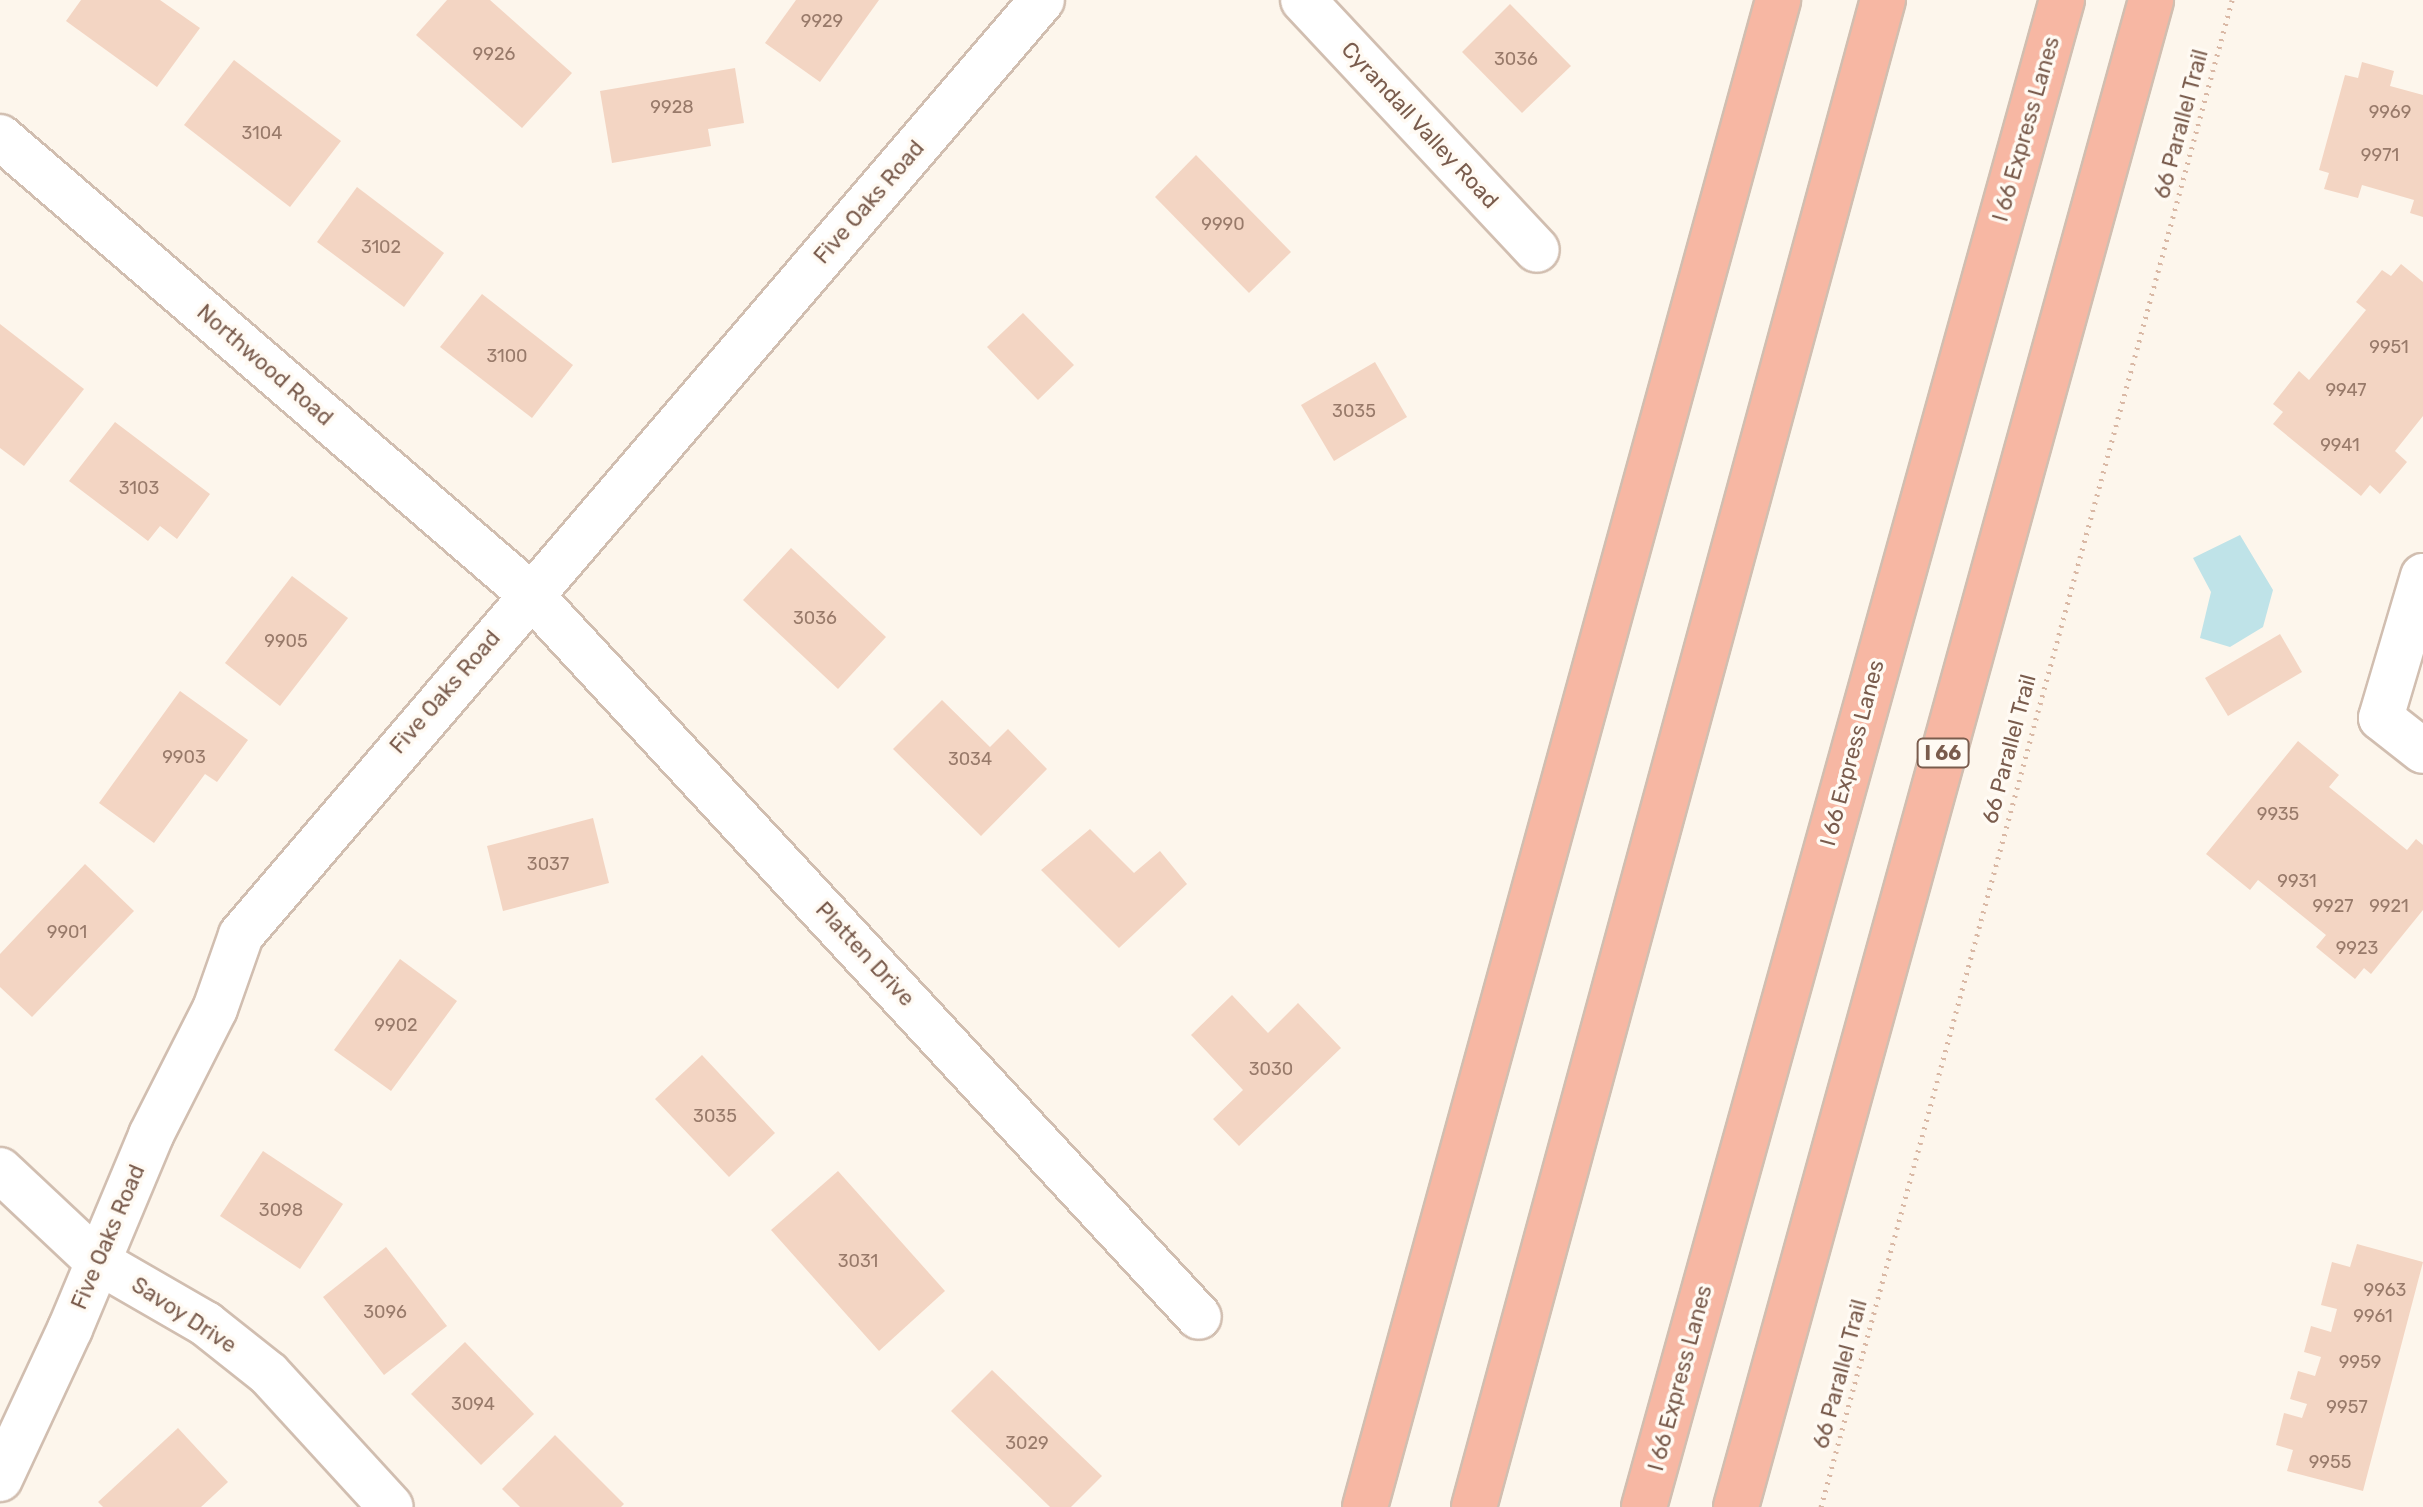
<!DOCTYPE html>
<style>
body{margin:0}
#map{position:relative;width:2423px;height:1507px;overflow:hidden;background:#fdf6ec;font-family:Rubik,sans-serif}
div>[style]{position:absolute}
[style*='--x']{left:calc(var(--x)*1px);top:calc(var(--y)*1px);width:calc(var(--w)*1px);rotate:calc(var(--a)*1deg)}
.water>*{inset:0;background:#bfe3e8}
.building>*{inset:0;background:#f3d5c3}
.path>*{height:5px;margin-top:-2.5px;transform-origin:0;background:repeating-linear-gradient(90deg,#d9b8a5 0 2px,transparent 0 8px)}
.roads{filter:drop-shadow(2px 0 #d1beb0) drop-shadow(-2px 0 #d1beb0) drop-shadow(0 2px #d1beb0) drop-shadow(0 -2px #d1beb0)}
.street>*{height:44px;margin:-22px;padding:0 22px;transform-origin:22px;border-radius:22px;background:#fff}
.highway>*{height:44px;margin:-22px;padding:0 22px;transform-origin:22px;border-radius:22px;background:#f7b7a3}
span{translate:-50% -50%;white-space:nowrap;text-align:center;line-height:1.15;-webkit-text-stroke:7px #fffaf3;paint-order:stroke}
.number-label{font-size:18px;color:#987a6a}
.number-label span{-webkit-text-stroke-width:0}
.shield-label span{padding:2px 6px;background:#fffaf3;border:2px solid;border-radius:6px;-webkit-text-stroke-width:0}
.shield-label{font-size:20px;color:#7a5c4d;font-weight:700}
.street-label{font-size:22px;color:#7a5c4d}
</style>
<div id="map">
<div class="water">
<div style="clip-path:polygon(2240px 535px,2273px 590px,2263px 627px,2230px 647px,2200px 638px,2211px 592px,2193px 558px)"></div>
</div>
<div class="building">
<div style="clip-path:polygon(81px 0,160px 0,200px 28px,157px 87px,66px 21px)"></div>
<div style="clip-path:polygon(447px 0,490px 0,572px 73px,522px 128px,416px 35px)"></div>
<div style="clip-path:polygon(796px 0,879px 0,820px 82px,765px 43px)"></div>
<div style="clip-path:polygon(1510px 4px,1571px 66px,1522px 113px,1462px 52px)"></div>
<div style="clip-path:polygon(234px 60px,341px 141px,290px 207px,184px 125px)"></div>
<div style="clip-path:polygon(2362px 62px,2394px 71px,2390px 86px,2423px 95px,2423px 217px,2410px 213px,2414px 200px,2362px 185px,2358px 198px,2324px 189px,2329px 173px,2319px 170px,2345px 75px,2358px 78px)"></div>
<div style="clip-path:polygon(735px 68px,744px 123px,708px 129px,711px 146px,612px 163px,600px 91px)"></div>
<div style="clip-path:polygon(1196px 155px,1291px 252px,1249px 293px,1155px 197px)"></div>
<div style="clip-path:polygon(357px 187px,444px 253px,404px 307px,317px 242px)"></div>
<div style="clip-path:polygon(2401px 264px,2423px 282px,2423px 416px,2395px 451px,2407px 462px,2380px 494px,2370px 485px,2361px 496px,2273px 424px,2283px 412px,2273px 404px,2299px 371px,2309px 380px,2366px 310px,2356px 302px,2382px 270px,2391px 276px)"></div>
<div style="clip-path:polygon(482px 294px,573px 365px,532px 418px,440px 347px)"></div>
<div style="clip-path:polygon(1023px 313px,1074px 365px,1038px 400px,987px 347px)"></div>
<div style="clip-path:polygon(0 324px,84px 389px,24px 466px,0 448px)"></div>
<div style="clip-path:polygon(1375px 362px,1407px 417px,1334px 461px,1301px 405px)"></div>
<div style="clip-path:polygon(115px 422px,210px 494px,177px 539px,160px 526px,148px 541px,69px 481px)"></div>
<div style="clip-path:polygon(791px 548px,886px 637px,838px 689px,743px 600px)"></div>
<div style="clip-path:polygon(292px 576px,348px 618px,280px 706px,225px 663px)"></div>
<div style="clip-path:polygon(2280px 634px,2302px 672px,2228px 716px,2205px 678px)"></div>
<div style="clip-path:polygon(180px 691px,248px 740px,217px 782px,205px 774px,154px 843px,99px 803px)"></div>
<div style="clip-path:polygon(942px 700px,990px 747px,1008px 729px,1047px 769px,981px 836px,893px 749px)"></div>
<div style="clip-path:polygon(2298px 741px,2339px 775px,2329px 787px,2407px 850px,2416px 839px,2423px 845px,2423px 910px,2371px 974px,2364px 968px,2355px 979px,2316px 947px,2326px 935px,2258px 880px,2250px 890px,2206px 854px)"></div>
<div style="clip-path:polygon(593px 818px,609px 883px,503px 911px,487px 846px)"></div>
<div style="clip-path:polygon(1090px 829px,1134px 873px,1160px 851px,1187px 884px,1119px 948px,1041px 870px)"></div>
<div style="clip-path:polygon(85px 864px,134px 911px,32px 1017px,0 987px,0 954px)"></div>
<div style="clip-path:polygon(400px 959px,457px 1001px,391px 1091px,334px 1050px)"></div>
<div style="clip-path:polygon(1232px 995px,1268px 1033px,1298px 1003px,1341px 1048px,1239px 1146px,1213px 1119px,1243px 1090px,1191px 1035px)"></div>
<div style="clip-path:polygon(702px 1055px,775px 1133px,729px 1177px,655px 1099px)"></div>
<div style="clip-path:polygon(263px 1151px,343px 1204px,300px 1269px,220px 1216px)"></div>
<div style="clip-path:polygon(838px 1171px,945px 1291px,879px 1351px,771px 1230px)"></div>
<div style="clip-path:polygon(2357px 1244px,2423px 1262px,2363px 1491px,2287px 1471px,2293px 1450px,2276px 1445px,2284px 1413px,2302px 1418px,2307px 1404px,2290px 1399px,2298px 1371px,2315px 1376px,2321px 1357px,2304px 1352px,2311px 1326px,2331px 1332px,2337px 1309px,2321px 1305px,2332px 1262px,2350px 1267px)"></div>
<div style="clip-path:polygon(386px 1247px,447px 1326px,384px 1375px,323px 1297px)"></div>
<div style="clip-path:polygon(465px 1342px,534px 1414px,481px 1465px,411px 1394px)"></div>
<div style="clip-path:polygon(992px 1370px,1102px 1476px,1071px 1507px,1050px 1507px,951px 1411px)"></div>
<div style="clip-path:polygon(178px 1428px,228px 1482px,201px 1507px,103px 1507px,98px 1502px)"></div>
<div style="clip-path:polygon(555px 1435px,624px 1504px,621px 1507px,520px 1507px,502px 1489px)"></div>
</div>
<div class="path">
<div style="--x:1821;--y:1507;--w:1562;--a:-74.74"></div>
</div>
<div class="roads">
<div class="street">
<div style="--x:1303;--y:0;--w:342;--a:46.9"></div>
<div style="--x:0;--y:137;--w:698;--a:40.76"></div>
<div style="--x:529;--y:593;--w:986;--a:47.22"></div>
<div style="--x:2423;--y:576;--w:148;--a:106.5"></div>
<div style="--x:2381;--y:718;--w:53;--a:38.2"></div>
<div style="--x:0;--y:1170;--w:133;--a:43.2"></div>
<div style="--x:97;--y:1261;--w:126;--a:30"></div>
<div style="--x:206;--y:1324;--w:80;--a:38.4"></div>
<div style="--x:269;--y:1374;--w:180;--a:47.5"></div>
<div style="--x:0;--y:1479;--w:166;--a:-65"></div>
<div style="--x:70;--y:1329;--w:210;--a:-67.3"></div>
<div style="--x:151;--y:1135;--w:141;--a:-63.1"></div>
<div style="--x:215;--y:1009;--w:78;--a:-70.6"></div>
<div style="--x:241;--y:935;--w:1231;--a:-49.41"></div>
</div>
<div class="highway">
<div style="--x:1365;--y:1507;--w:1563;--a:-74.67"></div>
<div style="--x:1474;--y:1507;--w:1562;--a:-74.82"></div>
<div style="--x:1644;--y:1507;--w:1564;--a:-74.5"></div>
<div style="--x:1736;--y:1507;--w:1563;--a:-74.6"></div>
</div>
</div>
<div class="number-label">
<span style="left:822px;top:21px">9929</span>
<span style="left:494px;top:54px">9926</span>
<span style="left:1516px;top:59px">3036</span>
<span style="left:672px;top:107px">9928</span>
<span style="left:2390px;top:112px">9969</span>
<span style="left:262px;top:133px">3104</span>
<span style="left:2380px;top:155px">9971</span>
<span style="left:1223px;top:224px">9990</span>
<span style="left:381px;top:247px">3102</span>
<span style="left:2389px;top:347px">9951</span>
<span style="left:507px;top:356px">3100</span>
<span style="left:2346px;top:390px">9947</span>
<span style="left:1354px;top:411px">3035</span>
<span style="left:2340px;top:445px">9941</span>
<span style="left:139px;top:488px">3103</span>
<span style="left:815px;top:618px">3036</span>
<span style="left:286px;top:641px">9905</span>
<span style="left:184px;top:757px">9903</span>
<span style="left:970px;top:759px">3034</span>
<span style="left:2278px;top:814px">9935</span>
<span style="left:548px;top:864px">3037</span>
<span style="left:2297px;top:881px">9931</span>
<span style="left:2333px;top:906px">9927</span>
<span style="left:2389px;top:906px">9921</span>
<span style="left:67px;top:932px">9901</span>
<span style="left:2357px;top:948px">9923</span>
<span style="left:396px;top:1025px">9902</span>
<span style="left:1271px;top:1069px">3030</span>
<span style="left:715px;top:1116px">3035</span>
<span style="left:281px;top:1210px">3098</span>
<span style="left:858px;top:1261px">3031</span>
<span style="left:2385px;top:1290px">9963</span>
<span style="left:385px;top:1312px">3096</span>
<span style="left:2373px;top:1316px">9961</span>
<span style="left:2360px;top:1362px">9959</span>
<span style="left:473px;top:1404px">3094</span>
<span style="left:2347px;top:1407px">9957</span>
<span style="left:1027px;top:1443px">3029</span>
<span style="left:2330px;top:1462px">9955</span>
</div>
<div class="shield-label">
<span style="left:1943px;top:753px">I 66</span>
</div>
<div class="street-label">
<span style="left:2181px;top:124px;rotate:-75deg">66 Parallel Trail</span>
<span style="left:1420px;top:125px;rotate:47deg">Cyrandall Valley Road</span>
<span style="left:2026px;top:129px;rotate:-74deg">I 66 Express Lanes</span>
<span style="left:869px;top:202px;rotate:-49deg">Five Oaks Road</span>
<span style="left:265px;top:365px;rotate:41deg">Northwood Road</span>
<span style="left:445px;top:692px;rotate:-49deg">Five Oaks Road</span>
<span style="left:2009px;top:749px;rotate:-75deg">66 Parallel Trail</span>
<span style="left:1852px;top:753px;rotate:-75deg">I 66 Express Lanes</span>
<span style="left:865px;top:954px;rotate:47deg">Platten Drive</span>
<span style="left:108px;top:1237px;rotate:-67deg">Five Oaks Road</span>
<span style="left:184px;top:1315px;rotate:33deg">Savoy Drive</span>
<span style="left:1840px;top:1374px;rotate:-75deg">66 Parallel Trail</span>
<span style="left:1680px;top:1378px;rotate:-75deg">I 66 Express Lanes</span>
</div>
</div>
